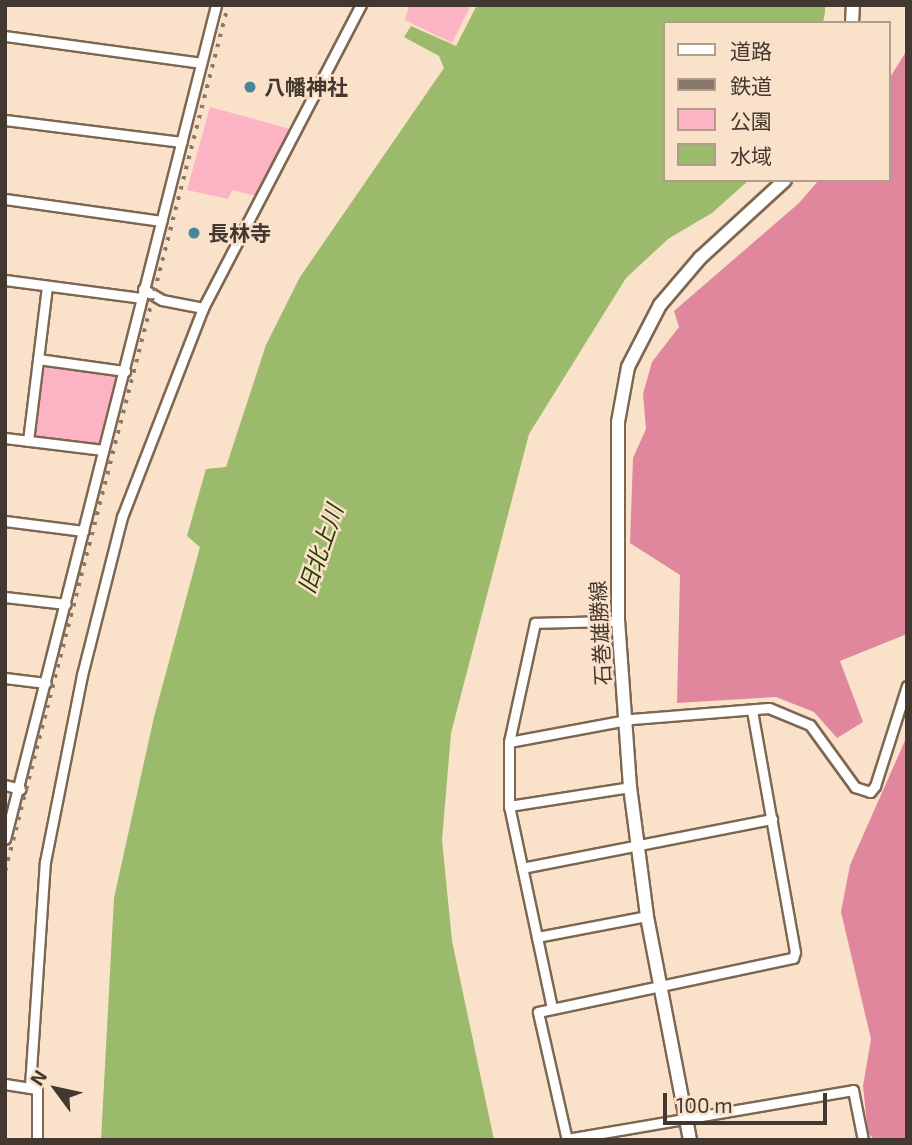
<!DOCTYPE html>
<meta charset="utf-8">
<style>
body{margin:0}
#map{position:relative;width:912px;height:1145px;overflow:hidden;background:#fae1ca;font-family:"Exo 2","Noto Sans JP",sans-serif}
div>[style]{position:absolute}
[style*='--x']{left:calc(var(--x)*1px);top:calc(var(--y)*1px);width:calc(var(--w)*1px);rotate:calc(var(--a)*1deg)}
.green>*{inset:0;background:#fcb3c3}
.forest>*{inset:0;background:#e0879d}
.water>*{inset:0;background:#9bba6b}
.roads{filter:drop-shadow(2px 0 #7d6752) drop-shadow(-2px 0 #7d6752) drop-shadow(0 2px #7d6752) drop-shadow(0 -2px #7d6752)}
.minor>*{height:9px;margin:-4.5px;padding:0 4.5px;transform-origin:4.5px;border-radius:4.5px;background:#fff}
.secondary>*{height:12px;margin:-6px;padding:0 6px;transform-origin:6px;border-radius:6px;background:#fff}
.rail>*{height:3.5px;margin-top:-1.75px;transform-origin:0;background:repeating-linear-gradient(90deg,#88786a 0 3.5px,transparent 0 10.5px)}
.dots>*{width:19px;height:19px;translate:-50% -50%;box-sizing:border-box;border:4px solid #fae1ca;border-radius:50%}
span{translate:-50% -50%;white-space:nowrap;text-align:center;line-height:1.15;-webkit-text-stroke:5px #fae1ca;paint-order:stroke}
.poi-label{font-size:21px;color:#42382f;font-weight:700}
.left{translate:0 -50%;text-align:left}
.street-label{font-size:21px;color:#42382f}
.water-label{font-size:23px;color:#2a3c00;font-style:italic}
.frame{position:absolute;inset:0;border:7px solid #42382f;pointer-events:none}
.legend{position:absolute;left:663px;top:21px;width:228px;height:161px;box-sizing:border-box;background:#fae1ca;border:2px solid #b09d8c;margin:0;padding:9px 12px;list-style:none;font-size:21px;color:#42382f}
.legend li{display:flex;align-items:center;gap:14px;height:35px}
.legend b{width:35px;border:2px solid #b09d8c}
.north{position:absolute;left:21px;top:1054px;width:70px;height:70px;-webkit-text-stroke:5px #fae1ca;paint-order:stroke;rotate:303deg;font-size:19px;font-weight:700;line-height:28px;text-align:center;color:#42382f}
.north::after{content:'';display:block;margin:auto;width:24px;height:32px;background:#42382f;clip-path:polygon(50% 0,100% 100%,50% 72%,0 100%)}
.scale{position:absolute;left:663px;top:1093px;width:164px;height:32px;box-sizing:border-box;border:4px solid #42382f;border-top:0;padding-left:9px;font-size:21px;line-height:24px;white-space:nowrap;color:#42382f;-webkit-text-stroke:5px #fae1ca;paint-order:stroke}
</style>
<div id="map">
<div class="green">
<div style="clip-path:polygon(409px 5px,471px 5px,452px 43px,405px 20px)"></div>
<div style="clip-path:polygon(210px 107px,294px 130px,256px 196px,232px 190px,228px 199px,187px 190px)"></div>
<div style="clip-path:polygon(42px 365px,117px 374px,100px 445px,31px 435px)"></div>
</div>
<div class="forest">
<div style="clip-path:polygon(907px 50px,907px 634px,840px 661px,863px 722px,837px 738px,814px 712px,776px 697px,677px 703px,680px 575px,630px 543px,633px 458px,646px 429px,643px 394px,652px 362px,679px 327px,674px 311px,799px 203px,819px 180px,889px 180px,889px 79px)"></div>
<div style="clip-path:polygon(907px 736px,907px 1140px,875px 1140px,868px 1133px,863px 1086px,871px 1039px,841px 912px,850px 865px)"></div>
</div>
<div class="water">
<div style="clip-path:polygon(477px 5px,825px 5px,825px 12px,823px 23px,665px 23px,665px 180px,749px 180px,712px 213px,668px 239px,626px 278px,529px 434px,451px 733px,442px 840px,452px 941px,494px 1140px,101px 1140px,114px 898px,154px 717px,200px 547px,187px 536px,206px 469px,226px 467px,266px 345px,300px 277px,444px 68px,439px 56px,404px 37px,411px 26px,456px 46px)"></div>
</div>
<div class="roads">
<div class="minor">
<div style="--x:5;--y:36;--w:198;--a:7.8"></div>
<div style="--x:5;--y:120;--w:178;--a:7.1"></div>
<div style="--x:5;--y:199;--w:158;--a:8"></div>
<div style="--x:5;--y:280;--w:137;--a:7.5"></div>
<div style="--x:143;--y:289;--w:22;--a:30"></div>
<div style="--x:162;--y:300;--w:42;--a:11"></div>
<div style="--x:38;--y:359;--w:88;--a:7.9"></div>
<div style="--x:5;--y:438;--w:99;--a:7"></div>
<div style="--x:28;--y:441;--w:156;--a:-83"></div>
<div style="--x:5;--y:521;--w:79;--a:7.3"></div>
<div style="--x:5;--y:597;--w:61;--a:6.5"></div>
<div style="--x:5;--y:678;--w:41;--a:7"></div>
<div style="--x:509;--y:742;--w:125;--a:-10.6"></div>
<div style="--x:632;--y:719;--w:137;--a:-4.6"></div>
<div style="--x:769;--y:708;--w:44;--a:22.5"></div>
<div style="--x:810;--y:725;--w:77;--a:54"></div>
<div style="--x:855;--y:787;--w:16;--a:18"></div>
<div style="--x:870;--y:792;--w:8;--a:-50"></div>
<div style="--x:875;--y:786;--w:105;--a:-72.3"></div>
<div style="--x:5;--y:785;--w:16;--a:15"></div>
<div style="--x:509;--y:806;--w:122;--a:-8.9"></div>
<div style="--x:5;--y:839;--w:860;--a:-75.8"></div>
<div style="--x:522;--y:868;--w:255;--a:-11.1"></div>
<div style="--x:537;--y:937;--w:112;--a:-10.8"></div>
<div style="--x:552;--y:1008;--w:207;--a:-102"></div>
<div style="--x:509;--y:806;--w:64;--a:-90"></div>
<div style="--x:509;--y:742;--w:122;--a:-77.7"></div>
<div style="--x:535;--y:623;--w:83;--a:-1.4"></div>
<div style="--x:5;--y:1084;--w:32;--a:9"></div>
<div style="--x:37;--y:1089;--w:51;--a:90"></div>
<div style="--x:30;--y:1086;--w:225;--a:-86.2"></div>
<div style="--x:45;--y:862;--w:191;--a:-78.8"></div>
<div style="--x:82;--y:675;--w:163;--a:-75.8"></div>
<div style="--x:122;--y:517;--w:224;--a:-68.8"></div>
<div style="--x:203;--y:308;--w:342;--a:-62.5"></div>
<div style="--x:567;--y:1139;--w:290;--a:-9.7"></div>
<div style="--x:853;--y:1090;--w:51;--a:78.7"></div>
<div style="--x:567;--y:1140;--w:131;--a:-102.8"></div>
<div style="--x:538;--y:1012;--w:261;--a:-12"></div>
<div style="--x:793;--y:958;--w:6;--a:-72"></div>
<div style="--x:795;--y:952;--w:246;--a:-100.1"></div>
</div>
<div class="secondary">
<div style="--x:852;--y:23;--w:18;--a:-87"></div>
<div style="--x:690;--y:1140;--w:228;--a:-100.9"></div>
<div style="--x:647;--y:916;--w:130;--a:-97.5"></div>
<div style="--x:630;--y:787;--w:166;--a:-94.1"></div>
<div style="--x:618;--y:621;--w:199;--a:-90"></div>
<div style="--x:618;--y:422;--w:56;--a:-79.7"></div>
<div style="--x:628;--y:367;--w:70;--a:-62.7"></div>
<div style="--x:660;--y:305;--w:62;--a:-49.6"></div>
<div style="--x:700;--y:258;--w:115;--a:-42.5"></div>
</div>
</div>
<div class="rail">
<div style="--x:5;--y:871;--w:894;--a:-75.56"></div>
</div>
<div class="dots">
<div style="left:250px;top:87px;background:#46879a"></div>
<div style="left:194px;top:233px;background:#46879a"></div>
</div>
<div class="poi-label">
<span class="left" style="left:264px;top:87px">八幡神社</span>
<span class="left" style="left:208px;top:233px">長林寺</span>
</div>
<div class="street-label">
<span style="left:600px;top:633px;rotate:-93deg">石巻雄勝線</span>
</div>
<div class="water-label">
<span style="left:320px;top:549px;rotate:-71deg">旧北上川</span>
</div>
<div class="frame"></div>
<ul class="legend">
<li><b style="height:9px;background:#fff"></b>道路</li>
<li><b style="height:9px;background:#88786a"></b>鉄道</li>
<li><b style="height:19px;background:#fcb3c3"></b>公園</li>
<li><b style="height:19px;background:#9bba6b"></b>水域</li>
</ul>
<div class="north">N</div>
<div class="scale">100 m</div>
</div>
